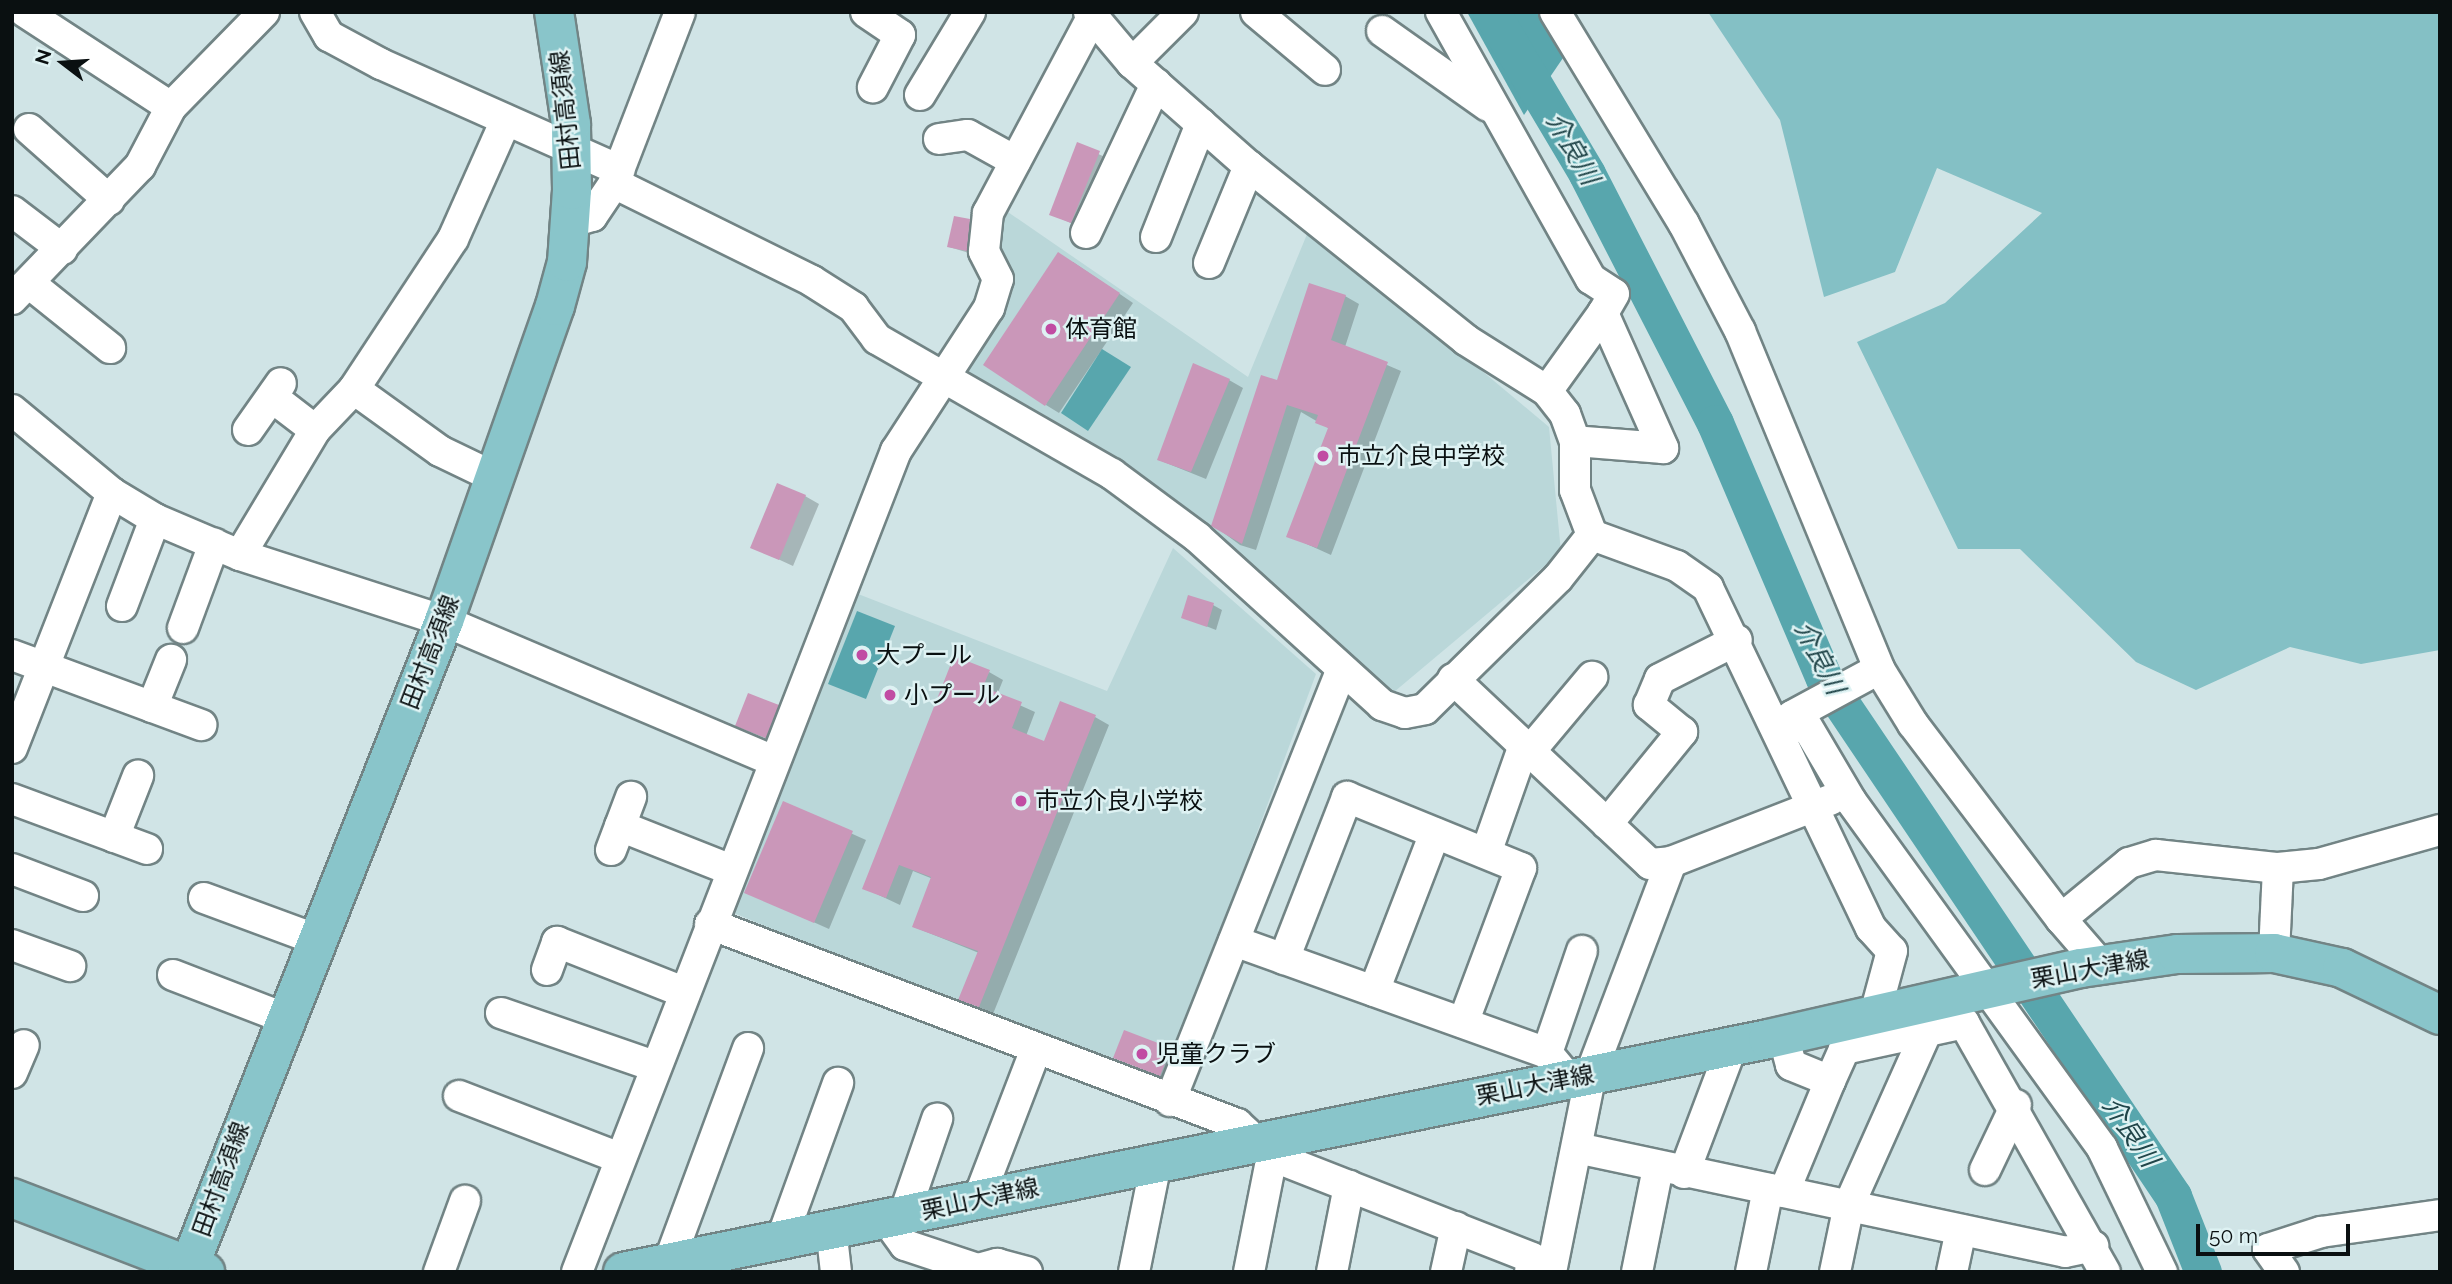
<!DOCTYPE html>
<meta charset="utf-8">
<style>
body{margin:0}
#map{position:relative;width:2452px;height:1284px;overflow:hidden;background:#d0e4e6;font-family:Raleway,"Noto Sans JP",sans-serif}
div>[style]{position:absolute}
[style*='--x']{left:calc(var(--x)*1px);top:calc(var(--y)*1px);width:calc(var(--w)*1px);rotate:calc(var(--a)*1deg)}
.built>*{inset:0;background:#bad7d9}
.green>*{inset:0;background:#84c0c5}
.water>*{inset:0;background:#58a6ad}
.shadow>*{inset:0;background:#0003}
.river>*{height:37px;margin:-18.5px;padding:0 18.5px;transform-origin:18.5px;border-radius:18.5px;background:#58a6ad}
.building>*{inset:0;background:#ca97b9}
.roads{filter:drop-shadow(2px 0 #728485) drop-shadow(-2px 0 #728485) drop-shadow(0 2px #728485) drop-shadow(0 -2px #728485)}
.minor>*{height:30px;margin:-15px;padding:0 15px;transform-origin:15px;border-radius:15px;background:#fff}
.major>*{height:38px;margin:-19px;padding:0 19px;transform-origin:19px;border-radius:19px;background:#89c5ca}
.dots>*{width:19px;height:19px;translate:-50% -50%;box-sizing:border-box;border:4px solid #def2f3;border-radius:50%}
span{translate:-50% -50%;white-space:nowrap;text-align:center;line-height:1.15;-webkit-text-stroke:5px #def2f3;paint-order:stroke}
.street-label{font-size:24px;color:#0a1011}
.poi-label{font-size:24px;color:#0a1011}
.left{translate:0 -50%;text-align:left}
.water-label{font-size:26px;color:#204549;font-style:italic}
.frame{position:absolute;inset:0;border:14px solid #0a1011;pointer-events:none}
.north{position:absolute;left:28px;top:28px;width:70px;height:70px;-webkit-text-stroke:5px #def2f3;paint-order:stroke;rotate:287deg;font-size:19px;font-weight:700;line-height:28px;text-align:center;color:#0a1011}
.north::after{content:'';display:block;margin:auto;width:24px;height:32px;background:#0a1011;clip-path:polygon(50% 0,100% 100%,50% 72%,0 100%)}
.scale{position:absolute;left:2196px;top:1224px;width:154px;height:32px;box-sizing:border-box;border:4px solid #0a1011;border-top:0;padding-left:9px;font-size:21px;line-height:24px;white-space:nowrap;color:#0a1011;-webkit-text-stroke:5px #def2f3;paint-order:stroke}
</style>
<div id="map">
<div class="built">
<div style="clip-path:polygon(1002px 208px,1248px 377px,1310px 227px,1549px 427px,1561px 552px,1394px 692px,1147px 486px,962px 383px,1014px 279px,987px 245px)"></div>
<div style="clip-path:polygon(1173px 548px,1316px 674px,1161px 1091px,729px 911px,853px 592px,1107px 691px)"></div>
</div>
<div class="green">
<div style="clip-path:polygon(1708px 12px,2440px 12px,2440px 650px,2361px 664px,2290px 647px,2196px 690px,2136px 662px,2020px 549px,1958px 549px,1857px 342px,1945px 303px,2042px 213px,1937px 168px,1895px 272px,1824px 297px,1780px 120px)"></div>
</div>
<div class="water">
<div style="clip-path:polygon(1467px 12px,1538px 12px,1563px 58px,1524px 115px)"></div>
<div style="clip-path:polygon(1102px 349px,1131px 367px,1088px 431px,1061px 413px)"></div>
<div style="clip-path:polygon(857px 611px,895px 626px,866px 699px,828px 684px)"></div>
</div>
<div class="shadow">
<div style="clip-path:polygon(1078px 145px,1114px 161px,1086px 230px,1051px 214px)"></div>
<div style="clip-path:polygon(969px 221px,978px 226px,976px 255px,949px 247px)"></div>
<div style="clip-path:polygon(1073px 262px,1133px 303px,1059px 413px,1046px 405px)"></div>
<div style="clip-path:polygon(1345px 296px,1359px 304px,1345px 347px,1401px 371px,1331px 555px,1289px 536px,1330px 429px,1301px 412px,1256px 550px,1240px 545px,1213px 525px,1278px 382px)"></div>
<div style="clip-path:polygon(1229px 380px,1243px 388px,1206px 479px,1159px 460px)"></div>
<div style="clip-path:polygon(805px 496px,819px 504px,793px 566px,752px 547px)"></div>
<div style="clip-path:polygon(1213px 605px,1222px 610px,1216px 630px,1183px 617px)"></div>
<div style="clip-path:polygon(989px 672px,1003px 680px,997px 695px,1035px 712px,1026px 736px,1045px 743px,1095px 717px,1109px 725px,993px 1014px,961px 999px,979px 953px,914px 927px,933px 879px,913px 871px,900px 905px,864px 888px)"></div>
<div style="clip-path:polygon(778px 707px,787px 712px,775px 742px,746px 730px)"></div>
<div style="clip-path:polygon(783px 803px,866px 840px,829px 929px,746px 892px)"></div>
<div style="clip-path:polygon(1170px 1050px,1179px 1055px,1169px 1080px,1115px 1058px)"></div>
</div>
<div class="river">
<div style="--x:1491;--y:12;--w:188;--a:59.3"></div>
<div style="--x:1587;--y:174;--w:280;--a:62.8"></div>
<div style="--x:1715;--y:423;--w:277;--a:66.9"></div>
<div style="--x:1824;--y:678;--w:625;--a:56.03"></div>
<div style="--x:2173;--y:1196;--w:82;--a:68.5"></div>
</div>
<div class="building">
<div style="clip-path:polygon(1077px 142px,1100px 151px,1071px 223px,1049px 215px)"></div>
<div style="clip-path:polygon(954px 216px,970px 219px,967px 251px,947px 247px)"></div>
<div style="clip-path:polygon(1058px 252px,1120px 293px,1045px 406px,983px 365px)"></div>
<div style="clip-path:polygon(1309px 283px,1346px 295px,1331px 340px,1388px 362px,1317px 548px,1286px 537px,1328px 428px,1315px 423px,1318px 415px,1287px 405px,1242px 544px,1211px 526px,1261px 375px,1277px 380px)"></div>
<div style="clip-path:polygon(1193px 363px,1230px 379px,1191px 472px,1157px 460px)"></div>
<div style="clip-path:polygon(777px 483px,806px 495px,779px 560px,750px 548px)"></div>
<div style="clip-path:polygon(1188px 595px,1214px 603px,1207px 627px,1181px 618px)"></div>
<div style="clip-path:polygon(954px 656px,990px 670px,983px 687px,1022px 702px,1012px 728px,1044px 741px,1060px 701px,1096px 715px,979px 1007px,958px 1000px,978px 951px,912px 927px,931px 877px,899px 865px,886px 898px,862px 889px)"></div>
<div style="clip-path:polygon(748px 693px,779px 705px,766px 738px,735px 726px)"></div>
<div style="clip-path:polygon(783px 801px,853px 831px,814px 923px,744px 893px)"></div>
<div style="clip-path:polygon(1124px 1030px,1171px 1048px,1160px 1076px,1113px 1058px)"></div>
</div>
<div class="roads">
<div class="minor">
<div style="--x:25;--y:12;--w:174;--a:33.1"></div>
<div style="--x:315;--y:12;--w:28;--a:60"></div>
<div style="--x:329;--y:36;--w:59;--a:28.3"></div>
<div style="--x:381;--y:64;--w:261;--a:24"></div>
<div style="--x:866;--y:12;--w:41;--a:34.1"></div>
<div style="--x:900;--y:35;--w:59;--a:117.4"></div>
<div style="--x:1089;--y:12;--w:67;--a:49.9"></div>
<div style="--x:1132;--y:63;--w:156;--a:41.4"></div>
<div style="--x:1249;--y:166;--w:278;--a:38.7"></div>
<div style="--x:1466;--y:340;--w:96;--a:32.2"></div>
<div style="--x:1547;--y:391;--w:29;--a:52"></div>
<div style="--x:1565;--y:414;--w:29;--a:70"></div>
<div style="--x:1575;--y:441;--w:49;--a:90"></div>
<div style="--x:1575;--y:490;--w:48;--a:69.3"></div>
<div style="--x:1592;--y:535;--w:90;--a:20"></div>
<div style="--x:1677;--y:566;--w:38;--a:35"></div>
<div style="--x:1708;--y:588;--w:377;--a:64.4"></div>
<div style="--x:1871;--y:928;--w:31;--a:48"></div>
<div style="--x:1892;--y:951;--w:65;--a:105.1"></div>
<div style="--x:1256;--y:12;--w:90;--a:40"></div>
<div style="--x:1441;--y:12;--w:306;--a:60.7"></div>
<div style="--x:1591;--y:279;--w:27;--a:33"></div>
<div style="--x:1614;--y:294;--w:22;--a:120"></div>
<div style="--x:1603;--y:313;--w:148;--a:66"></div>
<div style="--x:1663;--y:448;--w:88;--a:-175.5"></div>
<div style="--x:1555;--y:12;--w:248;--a:58.7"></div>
<div style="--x:1684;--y:224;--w:121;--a:62.4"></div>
<div style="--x:1740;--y:331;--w:365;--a:67.6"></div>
<div style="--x:1879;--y:669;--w:65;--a:58.3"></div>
<div style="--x:1913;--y:724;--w:245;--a:52.8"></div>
<div style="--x:2061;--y:919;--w:88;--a:-39.5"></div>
<div style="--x:2129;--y:863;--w:28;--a:-17"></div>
<div style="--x:2156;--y:855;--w:123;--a:6.1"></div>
<div style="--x:2278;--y:868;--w:41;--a:-5.6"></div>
<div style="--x:2319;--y:864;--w:126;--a:-15.7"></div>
<div style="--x:1382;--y:31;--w:130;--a:35.3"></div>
<div style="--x:1132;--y:63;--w:72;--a:-45"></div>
<div style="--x:920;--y:95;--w:97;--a:-58.9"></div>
<div style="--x:29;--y:129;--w:107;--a:41.6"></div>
<div style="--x:939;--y:139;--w:29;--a:-8"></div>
<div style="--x:968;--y:135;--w:54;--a:29"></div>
<div style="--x:614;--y:183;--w:221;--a:26.3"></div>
<div style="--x:812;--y:281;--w:49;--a:32.4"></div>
<div style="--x:853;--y:307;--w:40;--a:53"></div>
<div style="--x:877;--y:339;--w:271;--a:29.9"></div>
<div style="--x:1112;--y:474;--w:106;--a:36.5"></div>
<div style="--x:1197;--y:537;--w:250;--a:42.2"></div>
<div style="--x:1382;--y:705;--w:24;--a:19"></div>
<div style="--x:1405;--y:713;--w:20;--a:-11"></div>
<div style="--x:1425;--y:709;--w:187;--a:-44.6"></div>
<div style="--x:1558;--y:578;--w:55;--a:-51.7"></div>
<div style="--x:12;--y:211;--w:63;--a:37.2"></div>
<div style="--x:572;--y:222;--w:21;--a:-17"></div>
<div style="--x:592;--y:216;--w:40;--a:-56"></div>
<div style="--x:614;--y:183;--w:183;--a:-68.9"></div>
<div style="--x:1086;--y:233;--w:165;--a:-64.8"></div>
<div style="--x:1156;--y:237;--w:122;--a:-68.3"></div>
<div style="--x:1209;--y:263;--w:105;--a:-67.6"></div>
<div style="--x:29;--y:283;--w:104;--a:38.7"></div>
<div style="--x:12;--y:299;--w:185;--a:-46.1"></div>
<div style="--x:140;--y:166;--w:67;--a:-62.3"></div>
<div style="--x:171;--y:107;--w:133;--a:-45.6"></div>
<div style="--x:354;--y:389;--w:106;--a:35.8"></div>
<div style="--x:440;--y:451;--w:60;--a:25.7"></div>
<div style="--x:1547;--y:391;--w:96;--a:-54.3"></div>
<div style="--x:272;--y:397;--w:54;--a:37.5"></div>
<div style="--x:12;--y:410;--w:130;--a:39.7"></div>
<div style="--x:112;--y:493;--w:50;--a:31.2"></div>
<div style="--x:155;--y:519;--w:92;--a:23"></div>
<div style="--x:240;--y:555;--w:214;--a:17.9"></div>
<div style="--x:444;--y:621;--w:358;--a:23"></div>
<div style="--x:248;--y:430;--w:57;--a:-54.9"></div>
<div style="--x:240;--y:555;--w:146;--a:-59"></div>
<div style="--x:315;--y:430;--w:57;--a:-46.4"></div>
<div style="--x:354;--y:389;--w:180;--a:-56.6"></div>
<div style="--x:453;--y:239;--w:130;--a:-66"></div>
<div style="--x:122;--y:606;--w:93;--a:-69.2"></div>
<div style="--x:183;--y:628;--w:90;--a:-69.7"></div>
<div style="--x:12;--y:655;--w:202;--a:20.3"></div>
<div style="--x:1453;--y:679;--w:270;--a:43.2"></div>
<div style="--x:1650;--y:864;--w:21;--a:-5"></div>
<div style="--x:1671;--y:862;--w:171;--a:-21.3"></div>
<div style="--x:152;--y:707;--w:51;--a:-68"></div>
<div style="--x:1799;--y:713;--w:102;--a:59.4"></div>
<div style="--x:1851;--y:801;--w:428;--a:54.1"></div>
<div style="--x:2102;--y:1148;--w:138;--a:64.2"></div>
<div style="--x:1797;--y:727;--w:12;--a:-114"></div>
<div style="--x:1792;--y:716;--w:99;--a:-28.4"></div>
<div style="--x:12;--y:748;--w:274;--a:-68.6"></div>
<div style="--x:1530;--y:751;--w:97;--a:-50"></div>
<div style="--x:12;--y:799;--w:144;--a:20.3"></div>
<div style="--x:1607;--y:824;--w:119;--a:-50.8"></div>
<div style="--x:1682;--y:732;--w:43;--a:-140.7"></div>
<div style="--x:1649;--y:705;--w:28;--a:-67"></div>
<div style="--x:1660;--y:679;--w:86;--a:-26.9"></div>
<div style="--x:620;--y:826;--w:119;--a:21.6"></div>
<div style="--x:114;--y:837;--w:66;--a:-68.5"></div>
<div style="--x:611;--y:850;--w:57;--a:-69.3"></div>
<div style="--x:1486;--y:853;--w:114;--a:-70.6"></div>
<div style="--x:12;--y:869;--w:76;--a:20.8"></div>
<div style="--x:204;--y:898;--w:118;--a:20.3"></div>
<div style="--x:2061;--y:919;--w:61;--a:49"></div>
<div style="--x:710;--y:924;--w:564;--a:20.78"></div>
<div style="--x:1237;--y:1124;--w:47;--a:42.4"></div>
<div style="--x:1272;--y:1156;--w:279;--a:21.4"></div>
<div style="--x:1532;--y:1258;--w:14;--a:98"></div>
<div style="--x:1234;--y:941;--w:332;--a:19.7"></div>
<div style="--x:1547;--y:1053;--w:33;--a:50"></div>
<div style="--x:12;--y:945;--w:62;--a:19.9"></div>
<div style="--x:2274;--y:953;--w:85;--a:-87.3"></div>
<div style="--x:1284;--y:959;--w:174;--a:-68.7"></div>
<div style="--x:1347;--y:797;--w:188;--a:22.2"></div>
<div style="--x:1521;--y:868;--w:165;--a:110.5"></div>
<div style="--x:547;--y:970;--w:30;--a:-70"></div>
<div style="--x:557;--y:942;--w:136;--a:21.6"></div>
<div style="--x:173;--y:975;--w:117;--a:21.1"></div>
<div style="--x:1374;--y:991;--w:169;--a:-68.9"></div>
<div style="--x:501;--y:1013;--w:162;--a:19.1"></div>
<div style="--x:1783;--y:1035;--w:31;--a:75"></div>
<div style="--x:1791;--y:1065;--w:42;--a:22.3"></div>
<div style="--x:1830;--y:1081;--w:35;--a:-66"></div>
<div style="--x:1844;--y:1049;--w:123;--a:-12.2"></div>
<div style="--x:1964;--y:1023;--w:286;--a:60.5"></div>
<div style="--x:1547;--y:1053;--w:108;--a:-71.1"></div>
<div style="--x:12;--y:1073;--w:30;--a:-67"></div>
<div style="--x:459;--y:1096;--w:169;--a:21.1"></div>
<div style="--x:1170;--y:1101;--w:463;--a:-68.3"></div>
<div style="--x:1577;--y:1148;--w:499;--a:12"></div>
<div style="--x:2065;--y:1252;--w:29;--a:-12"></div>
<div style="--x:1985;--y:1170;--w:72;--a:-64.5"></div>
<div style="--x:1684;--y:1173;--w:136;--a:-69.3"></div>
<div style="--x:1784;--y:1192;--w:120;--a:-67.5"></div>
<div style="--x:978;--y:1200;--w:162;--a:-69"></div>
<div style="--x:904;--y:1215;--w:102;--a:-71"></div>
<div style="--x:886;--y:1219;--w:32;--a:54"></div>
<div style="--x:905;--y:1245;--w:85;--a:18.4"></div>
<div style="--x:831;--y:1228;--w:44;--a:83.5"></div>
<div style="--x:782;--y:1238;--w:165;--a:-70.1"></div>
<div style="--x:669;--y:1262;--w:228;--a:-69.7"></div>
<div style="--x:982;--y:1268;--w:16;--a:-15"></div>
<div style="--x:997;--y:1264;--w:31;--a:15"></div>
<div style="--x:439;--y:1272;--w:76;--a:-69.9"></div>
<div style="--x:577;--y:1272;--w:881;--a:-68.77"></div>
<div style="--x:896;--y:451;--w:171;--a:-57"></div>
<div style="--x:989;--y:308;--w:30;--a:-73"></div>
<div style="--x:998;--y:279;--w:31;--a:-117"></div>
<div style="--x:984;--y:251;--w:38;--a:-84"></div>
<div style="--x:988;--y:213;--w:222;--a:-62"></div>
<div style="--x:1134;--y:1272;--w:111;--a:-78.6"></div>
<div style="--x:1249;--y:1272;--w:118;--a:-78.8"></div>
<div style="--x:1332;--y:1272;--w:88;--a:-78.8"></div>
<div style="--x:1446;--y:1272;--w:46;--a:-77.5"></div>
<div style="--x:1551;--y:1272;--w:203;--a:-78.6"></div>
<div style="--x:1591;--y:1073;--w:226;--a:-69.2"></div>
<div style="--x:1637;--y:1272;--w:106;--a:-78.6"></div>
<div style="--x:1751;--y:1272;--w:85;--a:-78.4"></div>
<div style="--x:1835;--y:1272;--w:68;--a:-78.2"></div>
<div style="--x:1849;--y:1205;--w:188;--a:-65.9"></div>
<div style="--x:1952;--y:1272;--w:43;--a:-77.9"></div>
<div style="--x:2284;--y:1272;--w:28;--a:-125"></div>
<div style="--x:2268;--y:1249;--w:56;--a:-17.8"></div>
<div style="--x:2321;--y:1232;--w:120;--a:-8.1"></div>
</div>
<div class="major">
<div style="--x:12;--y:1198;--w:207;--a:21"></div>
<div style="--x:187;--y:1272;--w:700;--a:-68.46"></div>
<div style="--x:444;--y:621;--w:334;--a:-70.6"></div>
<div style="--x:555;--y:306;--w:46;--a:-74.7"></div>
<div style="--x:567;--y:262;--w:72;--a:-86"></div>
<div style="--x:572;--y:190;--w:66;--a:-90.9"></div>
<div style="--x:571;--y:124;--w:113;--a:-98.6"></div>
<div style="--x:623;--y:1272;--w:1168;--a:-11.5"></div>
<div style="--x:1768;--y:1039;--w:321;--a:-12.8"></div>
<div style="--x:2081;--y:968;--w:97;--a:-8.3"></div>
<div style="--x:2177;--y:954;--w:97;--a:-0.6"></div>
<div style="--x:2274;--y:953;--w:70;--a:12.4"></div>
<div style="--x:2342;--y:968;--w:109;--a:25.6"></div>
</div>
</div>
<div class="dots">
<div style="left:1051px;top:329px;background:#c14ca3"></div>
<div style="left:1323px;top:456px;background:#c14ca3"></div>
<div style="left:862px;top:655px;background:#c14ca3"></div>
<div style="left:890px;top:695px;background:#c14ca3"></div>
<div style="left:1021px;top:801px;background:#c14ca3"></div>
<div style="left:1142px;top:1054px;background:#c14ca3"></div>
</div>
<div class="street-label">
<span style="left:565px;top:110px;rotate:-96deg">田村高須線</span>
<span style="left:430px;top:652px;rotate:-69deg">田村高須線</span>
<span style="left:2090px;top:969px;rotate:-10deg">栗山大津線</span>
<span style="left:1535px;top:1085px;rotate:-11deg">栗山大津線</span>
<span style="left:221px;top:1179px;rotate:-70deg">田村高須線</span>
<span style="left:980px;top:1199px;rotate:-12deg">栗山大津線</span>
</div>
<div class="poi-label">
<span class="left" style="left:1065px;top:329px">体育館</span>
<span class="left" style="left:1337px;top:456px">市立介良中学校</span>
<span class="left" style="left:876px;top:655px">大プール</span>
<span class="left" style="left:904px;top:695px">小プール</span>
<span class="left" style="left:1035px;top:801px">市立介良小学校</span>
<span class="left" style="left:1156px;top:1054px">児童クラブ</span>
</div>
<div class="water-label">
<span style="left:1572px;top:149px;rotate:60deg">介良川</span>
<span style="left:1819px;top:658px;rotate:63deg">介良川</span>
<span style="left:2130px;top:1132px;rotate:56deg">介良川</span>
</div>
<div class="frame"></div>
<div class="north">N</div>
<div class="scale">50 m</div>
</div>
